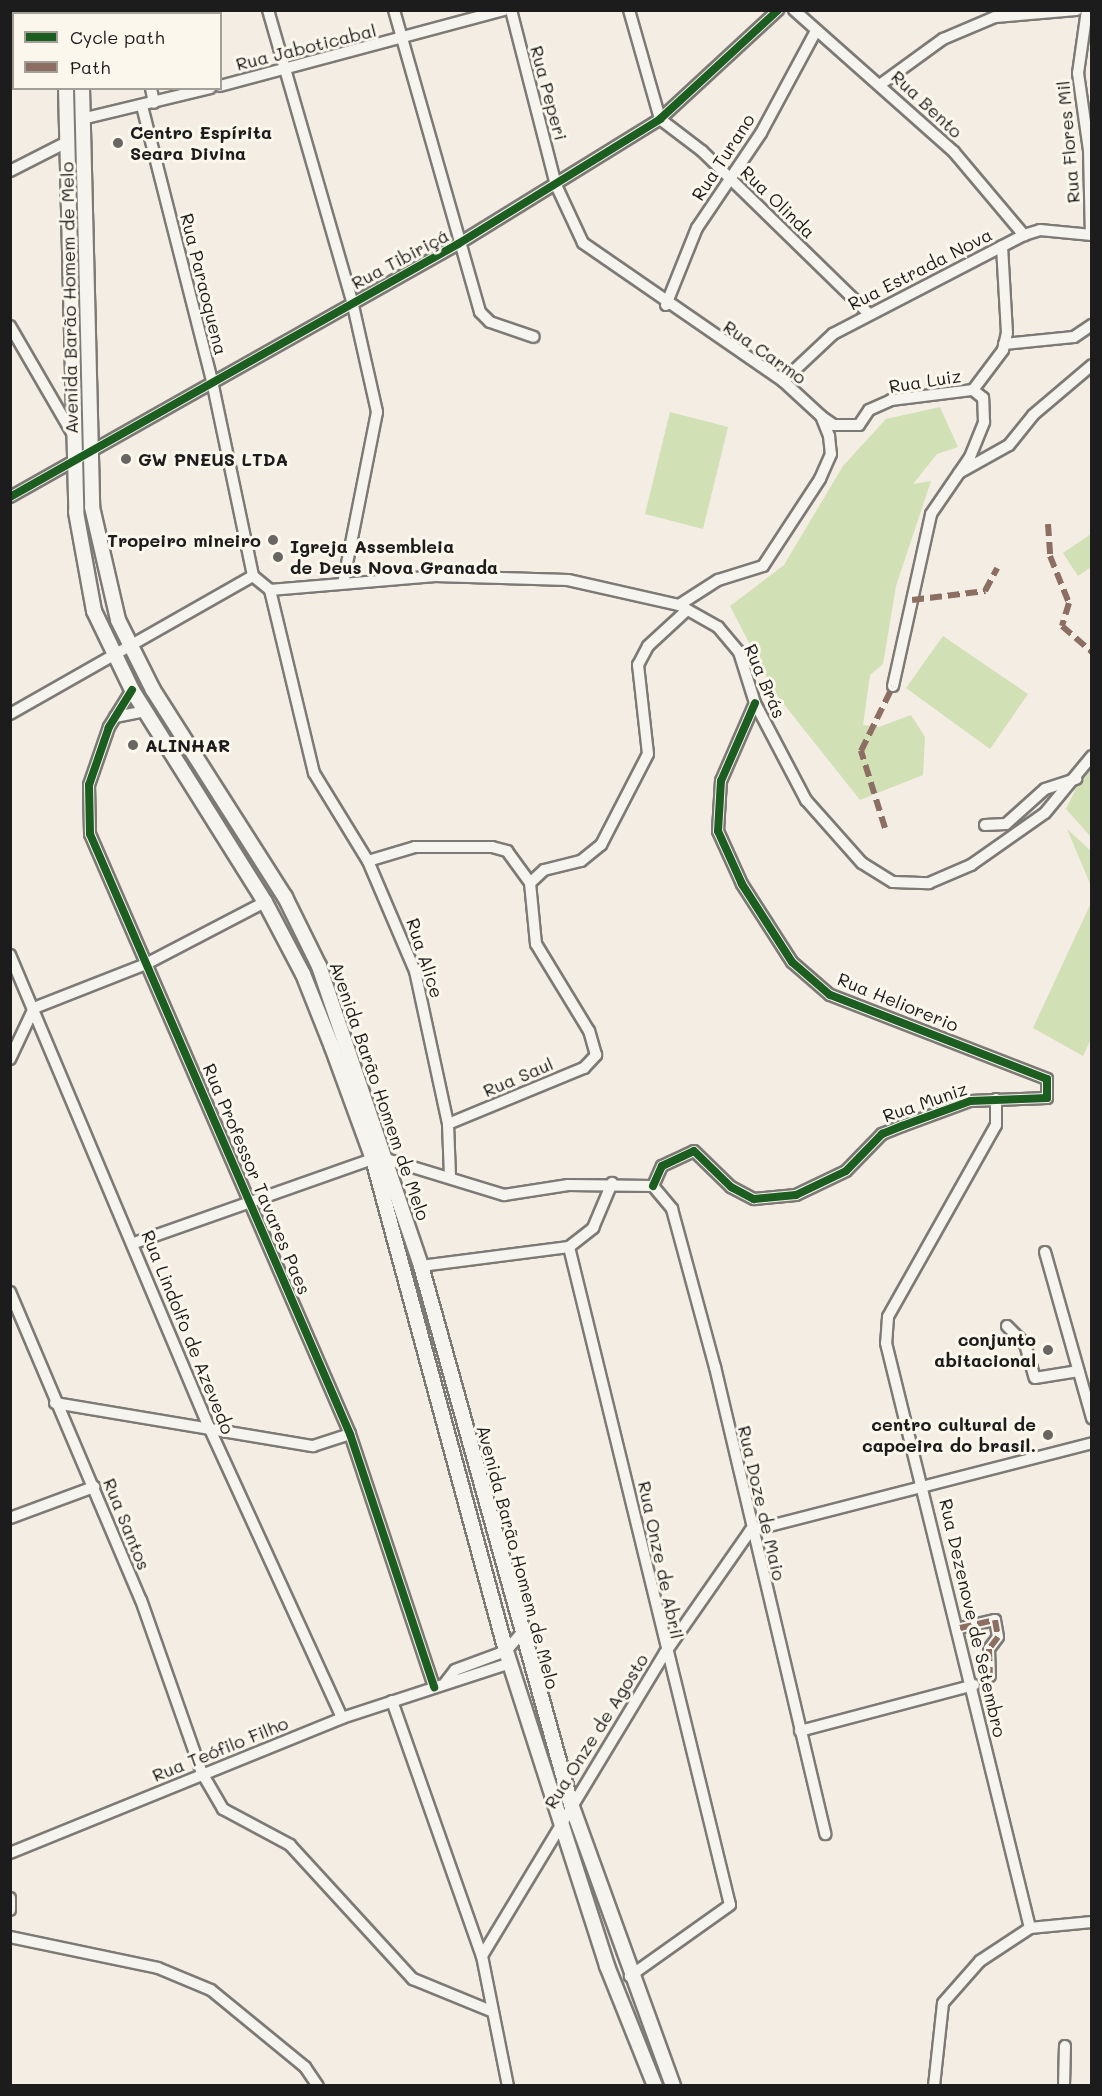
<!DOCTYPE html>
<meta charset="utf-8">
<style>
body{margin:0}
#map{position:relative;width:1102px;height:2096px;overflow:hidden;background:#f4ede4;font-family:Mali,sans-serif}
div>[style]{position:absolute}
[style*='--x']{left:calc(var(--x)*1px);top:calc(var(--y)*1px);width:calc(var(--w)*1px);rotate:calc(var(--a)*1deg)}
.green>*{inset:0;background:#d1e0b5}
.roads{filter:drop-shadow(2px 0 #7d7a76) drop-shadow(-2px 0 #7d7a76) drop-shadow(0 2px #7d7a76) drop-shadow(0 -2px #7d7a76)}
.minor>*{height:10px;margin:-5px;padding:0 5px;transform-origin:5px;border-radius:5px;background:#f6f4ef}
.major>*{height:14px;margin:-7px;padding:0 7px;transform-origin:7px;border-radius:7px;background:#f6f4ef}
.quiet>*{height:6px;margin-top:-3px;transform-origin:0;background:repeating-linear-gradient(90deg,#8d6e63 0 12px,transparent 0 18px)}
.cycleway>*{height:8px;margin:-4px;padding:0 4px;transform-origin:4px;border-radius:4px;background:#1b5e20}
.dots>*{width:16px;height:16px;translate:-50% -50%;box-sizing:border-box;border:3px solid #fbf7ec;border-radius:50%}
span{translate:-50% -50%;white-space:nowrap;text-align:center;line-height:1.15;-webkit-text-stroke:6px #fbf7ec;paint-order:stroke}
.street-label{font-size:18px;color:#1c1c1c}
.poi-label{font-size:18px;color:#1c1c1c;font-weight:700}
.left{translate:0 -50%;text-align:left}
.right{translate:-100% -50%;text-align:right}
.frame{position:absolute;inset:0;border:12px solid #1c1c1c;pointer-events:none}
.legend{position:absolute;left:12px;top:12px;width:210px;height:78px;box-sizing:border-box;background:#fbf7ec;border:2px solid #a29f99;margin:0;padding:8px 10px;list-style:none;font-size:18px;color:#1c1c1c}
.legend li{display:flex;align-items:center;gap:12px;height:30px}
.legend b{width:30px;border:2px solid #a29f99}
</style>
<div id="map">
<div class="green">
<div style="clip-path:polygon(940px 407px,958px 447px,937px 454px,913px 484px,931px 481px,896px 586px,883px 664px,870px 675px,863px 725px,879px 727px,911px 715px,925px 737px,923px 775px,860px 800px,775px 693px,730px 606px,784px 565px,843px 466px,886px 419px)"></div>
<div style="clip-path:polygon(670px 412px,728px 427px,703px 529px,645px 514px)"></div>
<div style="clip-path:polygon(1091px 534px,1091px 567px,1078px 576px,1063px 553px)"></div>
<div style="clip-path:polygon(943px 636px,1028px 694px,990px 749px,906px 688px)"></div>
<div style="clip-path:polygon(1091px 758px,1091px 837px,1066px 809px)"></div>
<div style="clip-path:polygon(1067px 829px,1091px 851px,1091px 886px)"></div>
<div style="clip-path:polygon(1091px 903px,1091px 1039px,1083px 1056px,1033px 1028px)"></div>
</div>
<div class="roads">
<div class="minor">
<div style="--x:135;--y:10;--w:4;--a:76"></div>
<div style="--x:268;--y:10;--w:303;--a:73.9"></div>
<div style="--x:352;--y:301;--w:114;--a:77.3"></div>
<div style="--x:377;--y:412;--w:174;--a:101.2"></div>
<div style="--x:394;--y:10;--w:314;--a:74.1"></div>
<div style="--x:480;--y:312;--w:14;--a:45"></div>
<div style="--x:490;--y:322;--w:46;--a:18.8"></div>
<div style="--x:511;--y:10;--w:181;--a:75.6"></div>
<div style="--x:556;--y:185;--w:64;--a:65"></div>
<div style="--x:583;--y:243;--w:243;--a:34.6"></div>
<div style="--x:783;--y:381;--w:52;--a:42.6"></div>
<div style="--x:821;--y:416;--w:22;--a:68"></div>
<div style="--x:829;--y:436;--w:18;--a:84"></div>
<div style="--x:831;--y:454;--w:27;--a:114"></div>
<div style="--x:820;--y:479;--w:104;--a:123.2"></div>
<div style="--x:763;--y:566;--w:47;--a:162.7"></div>
<div style="--x:718;--y:580;--w:46;--a:147.3"></div>
<div style="--x:629;--y:10;--w:113;--a:74.1"></div>
<div style="--x:660;--y:119;--w:53;--a:37.3"></div>
<div style="--x:702;--y:151;--w:232;--a:44.3"></div>
<div style="--x:794;--y:10;--w:214;--a:41.6"></div>
<div style="--x:954;--y:152;--w:109;--a:49.9"></div>
<div style="--x:1087;--y:10;--w:64;--a:98.1"></div>
<div style="--x:1078;--y:73;--w:78;--a:81.9"></div>
<div style="--x:1089;--y:150;--w:85;--a:88.7"></div>
<div style="--x:881;--y:84;--w:77;--a:-36"></div>
<div style="--x:943;--y:39;--w:56;--a:-22.9"></div>
<div style="--x:995;--y:17;--w:82;--a:-4.9"></div>
<div style="--x:220;--y:86;--w:294;--a:-15"></div>
<div style="--x:151;--y:88;--w:15;--a:79"></div>
<div style="--x:142;--y:106;--w:284;--a:75.7"></div>
<div style="--x:212;--y:381;--w:199;--a:78.1"></div>
<div style="--x:82;--y:119;--w:132;--a:-13.6"></div>
<div style="--x:10;--y:171;--w:64;--a:-27"></div>
<div style="--x:666;--y:305;--w:83;--a:-68.1"></div>
<div style="--x:697;--y:228;--w:115;--a:-56"></div>
<div style="--x:761;--y:133;--w:116;--a:-61.7"></div>
<div style="--x:10;--y:326;--w:124;--a:59.9"></div>
<div style="--x:1004;--y:344;--w:70;--a:-5.7"></div>
<div style="--x:1074;--y:337;--w:22;--a:-34"></div>
<div style="--x:783;--y:381;--w:69;--a:-43.2"></div>
<div style="--x:833;--y:334;--w:215;--a:-27.4"></div>
<div style="--x:1024;--y:235;--w:17;--a:-17"></div>
<div style="--x:1040;--y:230;--w:52;--a:5.5"></div>
<div style="--x:973;--y:390;--w:50;--a:-53.1"></div>
<div style="--x:1003;--y:350;--w:17;--a:-77"></div>
<div style="--x:1007;--y:333;--w:87;--a:-93.3"></div>
<div style="--x:822;--y:417;--w:14;--a:34"></div>
<div style="--x:834;--y:425;--w:25;--a:0"></div>
<div style="--x:859;--y:425;--w:18;--a:-56"></div>
<div style="--x:869;--y:410;--w:24;--a:-24"></div>
<div style="--x:891;--y:400;--w:83;--a:-7"></div>
<div style="--x:959;--y:473;--w:57;--a:-29.2"></div>
<div style="--x:1009;--y:445;--w:38;--a:-51"></div>
<div style="--x:1033;--y:415;--w:77;--a:-40.3"></div>
<div style="--x:10;--y:497;--w:515;--a:-29.45"></div>
<div style="--x:458;--y:244;--w:238;--a:-31.7"></div>
<div style="--x:660;--y:119;--w:161;--a:-42.7"></div>
<div style="--x:253;--y:576;--w:22;--a:39"></div>
<div style="--x:270;--y:590;--w:188;--a:76.5"></div>
<div style="--x:314;--y:773;--w:103;--a:58.5"></div>
<div style="--x:368;--y:861;--w:120;--a:66.9"></div>
<div style="--x:415;--y:971;--w:157;--a:77.8"></div>
<div style="--x:448;--y:1124;--w:51;--a:87.8"></div>
<div style="--x:270;--y:590;--w:166;--a:-4.8"></div>
<div style="--x:435;--y:576;--w:133;--a:1.7"></div>
<div style="--x:568;--y:580;--w:114;--a:12.7"></div>
<div style="--x:679;--y:605;--w:45;--a:29.4"></div>
<div style="--x:718;--y:627;--w:33;--a:50"></div>
<div style="--x:739;--y:652;--w:53;--a:72.6"></div>
<div style="--x:755;--y:703;--w:110;--a:62.3"></div>
<div style="--x:806;--y:800;--w:84;--a:48.4"></div>
<div style="--x:862;--y:863;--w:36;--a:32"></div>
<div style="--x:893;--y:882;--w:36;--a:2"></div>
<div style="--x:929;--y:883;--w:46;--a:-23.2"></div>
<div style="--x:971;--y:865;--w:90;--a:-35.1"></div>
<div style="--x:1045;--y:813;--w:74;--a:-50.5"></div>
<div style="--x:893;--y:686;--w:176;--a:-77.5"></div>
<div style="--x:931;--y:514;--w:69;--a:-55.6"></div>
<div style="--x:970;--y:457;--w:38;--a:-68"></div>
<div style="--x:984;--y:422;--w:24;--a:-92"></div>
<div style="--x:983;--y:398;--w:13;--a:-141"></div>
<div style="--x:132;--y:690;--w:44;--a:121.9"></div>
<div style="--x:109;--y:727;--w:61;--a:109"></div>
<div style="--x:89;--y:785;--w:49;--a:88.8"></div>
<div style="--x:90;--y:834;--w:654;--a:66.57"></div>
<div style="--x:350;--y:1434;--w:267;--a:71.6"></div>
<div style="--x:10;--y:714;--w:279;--a:-29.6"></div>
<div style="--x:115;--y:717;--w:31;--a:-11"></div>
<div style="--x:985;--y:825;--w:21;--a:-3"></div>
<div style="--x:1006;--y:824;--w:52;--a:-41.9"></div>
<div style="--x:1045;--y:789;--w:33;--a:-18"></div>
<div style="--x:368;--y:861;--w:49;--a:-16.6"></div>
<div style="--x:415;--y:847;--w:77;--a:0"></div>
<div style="--x:492;--y:847;--w:16;--a:15"></div>
<div style="--x:507;--y:851;--w:39;--a:54"></div>
<div style="--x:10;--y:955;--w:510;--a:67.16"></div>
<div style="--x:208;--y:1425;--w:322;--a:65.4"></div>
<div style="--x:10;--y:1059;--w:56;--a:-64.8"></div>
<div style="--x:34;--y:1008;--w:120;--a:-21.4"></div>
<div style="--x:146;--y:964;--w:134;--a:-27.5"></div>
<div style="--x:996;--y:1099;--w:26;--a:90"></div>
<div style="--x:996;--y:1125;--w:220;--a:119.4"></div>
<div style="--x:888;--y:1317;--w:26;--a:94"></div>
<div style="--x:886;--y:1343;--w:602;--a:76.17"></div>
<div style="--x:448;--y:1124;--w:147;--a:-22.4"></div>
<div style="--x:584;--y:1068;--w:18;--a:-47"></div>
<div style="--x:596;--y:1055;--w:25;--a:-106"></div>
<div style="--x:589;--y:1031;--w:102;--a:-121.3"></div>
<div style="--x:536;--y:944;--w:61;--a:-95.6"></div>
<div style="--x:530;--y:883;--w:19;--a:-43"></div>
<div style="--x:544;--y:870;--w:38;--a:-14"></div>
<div style="--x:581;--y:861;--w:26;--a:-39"></div>
<div style="--x:601;--y:845;--w:102;--a:-62.7"></div>
<div style="--x:648;--y:754;--w:90;--a:-96.4"></div>
<div style="--x:638;--y:665;--w:21;--a:-62"></div>
<div style="--x:648;--y:646;--w:53;--a:-42.7"></div>
<div style="--x:383;--y:1158;--w:127;--a:17"></div>
<div style="--x:504;--y:1195;--w:65;--a:-8.9"></div>
<div style="--x:568;--y:1185;--w:85;--a:0.7"></div>
<div style="--x:653;--y:1186;--w:22;--a:-66"></div>
<div style="--x:662;--y:1166;--w:35;--a:-25"></div>
<div style="--x:694;--y:1151;--w:52;--a:44.2"></div>
<div style="--x:731;--y:1187;--w:26;--a:28"></div>
<div style="--x:754;--y:1199;--w:42;--a:-5.4"></div>
<div style="--x:796;--y:1195;--w:55;--a:-25.6"></div>
<div style="--x:846;--y:1171;--w:52;--a:-45.8"></div>
<div style="--x:882;--y:1134;--w:22;--a:-22"></div>
<div style="--x:902;--y:1126;--w:72;--a:-20.2"></div>
<div style="--x:970;--y:1101;--w:77;--a:-2.2"></div>
<div style="--x:1047;--y:1098;--w:19;--a:-90"></div>
<div style="--x:1047;--y:1079;--w:233;--a:-158.8"></div>
<div style="--x:830;--y:995;--w:50;--a:-139"></div>
<div style="--x:792;--y:962;--w:93;--a:-122.7"></div>
<div style="--x:742;--y:884;--w:58;--a:-114.4"></div>
<div style="--x:718;--y:831;--w:50;--a:-86.6"></div>
<div style="--x:721;--y:781;--w:85;--a:-66.4"></div>
<div style="--x:653;--y:1186;--w:30;--a:50"></div>
<div style="--x:672;--y:1209;--w:164;--a:74.8"></div>
<div style="--x:715;--y:1367;--w:480;--a:76.7"></div>
<div style="--x:134;--y:1243;--w:253;--a:-19.4"></div>
<div style="--x:569;--y:1247;--w:677;--a:76.25"></div>
<div style="--x:730;--y:1905;--w:123;--a:144.6"></div>
<div style="--x:1045;--y:1252;--w:173;--a:74.2"></div>
<div style="--x:421;--y:1266;--w:149;--a:-7.3"></div>
<div style="--x:569;--y:1247;--w:31;--a:-38"></div>
<div style="--x:593;--y:1228;--w:49;--a:-67.1"></div>
<div style="--x:10;--y:1292;--w:335;--a:67"></div>
<div style="--x:141;--y:1600;--w:183;--a:70.6"></div>
<div style="--x:202;--y:1773;--w:42;--a:59.7"></div>
<div style="--x:223;--y:1809;--w:76;--a:28.2"></div>
<div style="--x:290;--y:1845;--w:182;--a:47.5"></div>
<div style="--x:413;--y:1979;--w:84;--a:22.3"></div>
<div style="--x:1007;--y:1326;--w:25;--a:45"></div>
<div style="--x:1025;--y:1344;--w:35;--a:74"></div>
<div style="--x:1035;--y:1378;--w:44;--a:-9.2"></div>
<div style="--x:55;--y:1403;--w:262;--a:9.5"></div>
<div style="--x:313;--y:1446;--w:39;--a:-18"></div>
<div style="--x:10;--y:1518;--w:90;--a:-20.3"></div>
<div style="--x:750;--y:1531;--w:353;--a:-14.4"></div>
<div style="--x:960;--y:1628;--w:36;--a:-13"></div>
<div style="--x:995;--y:1620;--w:17;--a:80"></div>
<div style="--x:998;--y:1637;--w:15;--a:127"></div>
<div style="--x:989;--y:1649;--w:27;--a:88"></div>
<div style="--x:445;--y:1683;--w:16;--a:-52"></div>
<div style="--x:455;--y:1670;--w:54;--a:-20.4"></div>
<div style="--x:506;--y:1651;--w:21;--a:-49"></div>
<div style="--x:392;--y:1701;--w:270;--a:70.6"></div>
<div style="--x:482;--y:1956;--w:133;--a:78.7"></div>
<div style="--x:800;--y:1731;--w:180;--a:-14.8"></div>
<div style="--x:10;--y:1853;--w:358;--a:-22.1"></div>
<div style="--x:342;--y:1718;--w:177;--a:-18.1"></div>
<div style="--x:10;--y:1898;--w:12;--a:90"></div>
<div style="--x:10;--y:1937;--w:151;--a:11.8"></div>
<div style="--x:158;--y:1968;--w:57;--a:22.5"></div>
<div style="--x:211;--y:1990;--w:122;--a:39.3"></div>
<div style="--x:305;--y:2067;--w:23;--a:56"></div>
<div style="--x:482;--y:1956;--w:354;--a:-58.9"></div>
<div style="--x:665;--y:1653;--w:149;--a:-55.1"></div>
<div style="--x:934;--y:2086;--w:83;--a:-83.8"></div>
<div style="--x:943;--y:2003;--w:56;--a:-48.6"></div>
<div style="--x:980;--y:1961;--w:60;--a:-33.4"></div>
<div style="--x:1030;--y:1928;--w:62;--a:-5.5"></div>
<div style="--x:1064;--y:2086;--w:40;--a:-88.6"></div>
</div>
<div class="major">
<div style="--x:63;--y:10;--w:4;--a:76"></div>
<div style="--x:81;--y:10;--w:4;--a:90"></div>
<div style="--x:66;--y:88;--w:424;--a:88.6"></div>
<div style="--x:76;--y:512;--w:101;--a:79.7"></div>
<div style="--x:94;--y:611;--w:88;--a:64.3"></div>
<div style="--x:132;--y:690;--w:250;--a:57.9"></div>
<div style="--x:265;--y:902;--w:81;--a:62.2"></div>
<div style="--x:303;--y:974;--w:79;--a:68.3"></div>
<div style="--x:332;--y:1047;--w:119;--a:69.9"></div>
<div style="--x:373;--y:1159;--w:510;--a:74.87"></div>
<div style="--x:506;--y:1651;--w:331;--a:72.2"></div>
<div style="--x:607;--y:1966;--w:129;--a:68.2"></div>
<div style="--x:82;--y:88;--w:419;--a:88.6"></div>
<div style="--x:92;--y:507;--w:116;--a:77"></div>
<div style="--x:118;--y:620;--w:78;--a:63.4"></div>
<div style="--x:153;--y:690;--w:246;--a:57.5"></div>
<div style="--x:285;--y:897;--w:77;--a:63.8"></div>
<div style="--x:319;--y:966;--w:317;--a:71.2"></div>
<div style="--x:421;--y:1266;--w:559;--a:74.42"></div>
<div style="--x:571;--y:1804;--w:300;--a:70.1"></div>
</div>
</div>
<div class="quiet">
<div style="--x:1048;--y:524;--w:32;--a:86"></div>
<div style="--x:1050;--y:556;--w:51;--a:68"></div>
<div style="--x:1069;--y:603;--w:24;--a:107"></div>
<div style="--x:1062;--y:626;--w:40;--a:41"></div>
<div style="--x:912;--y:600;--w:74;--a:-7"></div>
<div style="--x:985;--y:591;--w:26;--a:-62"></div>
<div style="--x:885;--y:828;--w:81;--a:-107.3"></div>
<div style="--x:861;--y:751;--w:72;--a:-63.8"></div>
<div style="--x:960;--y:1628;--w:36;--a:-13"></div>
<div style="--x:995;--y:1620;--w:17;--a:80"></div>
<div style="--x:998;--y:1637;--w:15;--a:127"></div>
<div style="--x:989;--y:1649;--w:27;--a:88"></div>
</div>
<div class="cycleway">
<div style="--x:10;--y:497;--w:515;--a:-29.45"></div>
<div style="--x:458;--y:244;--w:238;--a:-31.7"></div>
<div style="--x:660;--y:119;--w:161;--a:-42.7"></div>
<div style="--x:132;--y:690;--w:44;--a:121.9"></div>
<div style="--x:109;--y:727;--w:61;--a:109"></div>
<div style="--x:89;--y:785;--w:49;--a:88.8"></div>
<div style="--x:90;--y:834;--w:654;--a:66.57"></div>
<div style="--x:350;--y:1434;--w:267;--a:71.6"></div>
<div style="--x:653;--y:1186;--w:22;--a:-66"></div>
<div style="--x:662;--y:1166;--w:35;--a:-25"></div>
<div style="--x:694;--y:1151;--w:52;--a:44.2"></div>
<div style="--x:731;--y:1187;--w:26;--a:28"></div>
<div style="--x:754;--y:1199;--w:42;--a:-5.4"></div>
<div style="--x:796;--y:1195;--w:55;--a:-25.6"></div>
<div style="--x:846;--y:1171;--w:52;--a:-45.8"></div>
<div style="--x:882;--y:1134;--w:22;--a:-22"></div>
<div style="--x:902;--y:1126;--w:72;--a:-20.2"></div>
<div style="--x:970;--y:1101;--w:77;--a:-2.2"></div>
<div style="--x:1047;--y:1098;--w:19;--a:-90"></div>
<div style="--x:1047;--y:1079;--w:233;--a:-158.8"></div>
<div style="--x:830;--y:995;--w:50;--a:-139"></div>
<div style="--x:792;--y:962;--w:93;--a:-122.7"></div>
<div style="--x:742;--y:884;--w:58;--a:-114.4"></div>
<div style="--x:718;--y:831;--w:50;--a:-86.6"></div>
<div style="--x:721;--y:781;--w:85;--a:-66.4"></div>
</div>
<div class="dots">
<div style="left:118px;top:143px;background:#686562"></div>
<div style="left:126px;top:459px;background:#686562"></div>
<div style="left:273px;top:540px;background:#686562"></div>
<div style="left:278px;top:557px;background:#686562"></div>
<div style="left:133px;top:745px;background:#686562"></div>
<div style="left:1048px;top:1350px;background:#686562"></div>
<div style="left:1048px;top:1435px;background:#686562"></div>
</div>
<div class="street-label">
<span style="left:306px;top:47px;rotate:-14deg">Rua Jaboticabal</span>
<span style="left:549px;top:93px;rotate:75deg">Rua Peperi</span>
<span style="left:927px;top:104px;rotate:43deg">Rua Bento</span>
<span style="left:1068px;top:142px;rotate:-95deg">Rua Flores Mil</span>
<span style="left:723px;top:157px;rotate:-57deg">Rua Turano</span>
<span style="left:778px;top:202px;rotate:44deg">Rua Olinda</span>
<span style="left:400px;top:259px;rotate:-28deg">Rua Tibiriçá</span>
<span style="left:920px;top:269px;rotate:-27deg">Rua Estrada Nova</span>
<span style="left:204px;top:284px;rotate:76deg">Rua Paraoquena</span>
<span style="left:69px;top:298px;rotate:-91deg">Avenida Barão Homem de Melo</span>
<span style="left:765px;top:352px;rotate:35deg">Rua Carmo</span>
<span style="left:925px;top:381px;rotate:-9deg">Rua Luiz</span>
<span style="left:765px;top:681px;rotate:67deg">Rua Brás</span>
<span style="left:425px;top:958px;rotate:72deg">Rua Alice</span>
<span style="left:898px;top:1002px;rotate:22deg">Rua Heliorerio</span>
<span style="left:518px;top:1077px;rotate:-23deg">Rua Saul</span>
<span style="left:380px;top:1091px;rotate:71deg">Avenida Barão Homem de Melo</span>
<span style="left:925px;top:1102px;rotate:-19deg">Rua Muniz</span>
<span style="left:257px;top:1179px;rotate:67deg">Rua Professor Tavares Paes</span>
<span style="left:188px;top:1332px;rotate:68deg">Rua Lindolfo de Azevedo</span>
<span style="left:762px;top:1503px;rotate:77deg">Rua Doze de Maio</span>
<span style="left:127px;top:1524px;rotate:68deg">Rua Santos</span>
<span style="left:518px;top:1557px;rotate:75deg">Avenida Barão Homem de Melo</span>
<span style="left:661px;top:1560px;rotate:78deg">Rua Onze de Abril</span>
<span style="left:973px;top:1618px;rotate:77deg">Rua Dezenove de Setembro</span>
<span style="left:596px;top:1731px;rotate:-58deg">Rua Onze de Agosto</span>
<span style="left:220px;top:1749px;rotate:-22deg">Rua Teófilo Filho</span>
</div>
<div class="poi-label">
<span class="left" style="left:130px;top:143px">Centro Espírita<br>Seara Divina</span>
<span class="left" style="left:138px;top:459px">GW PNEUS LTDA</span>
<span class="right" style="left:261px;top:540px">Tropeiro mineiro</span>
<span class="left" style="left:290px;top:557px">Igreja Assembleia<br>de Deus Nova Granada</span>
<span class="left" style="left:145px;top:745px">ALINHAR</span>
<span class="right" style="left:1036px;top:1350px">conjunto<br>abitacional</span>
<span class="right" style="left:1036px;top:1435px">centro cultural de<br>capoeira do brasil.</span>
</div>
<div class="frame"></div>
<ul class="legend">
<li><b style="height:8px;background:#1b5e20"></b>Cycle path</li>
<li><b style="height:8px;background:#8d6e63"></b>Path</li>
</ul>
</div>
